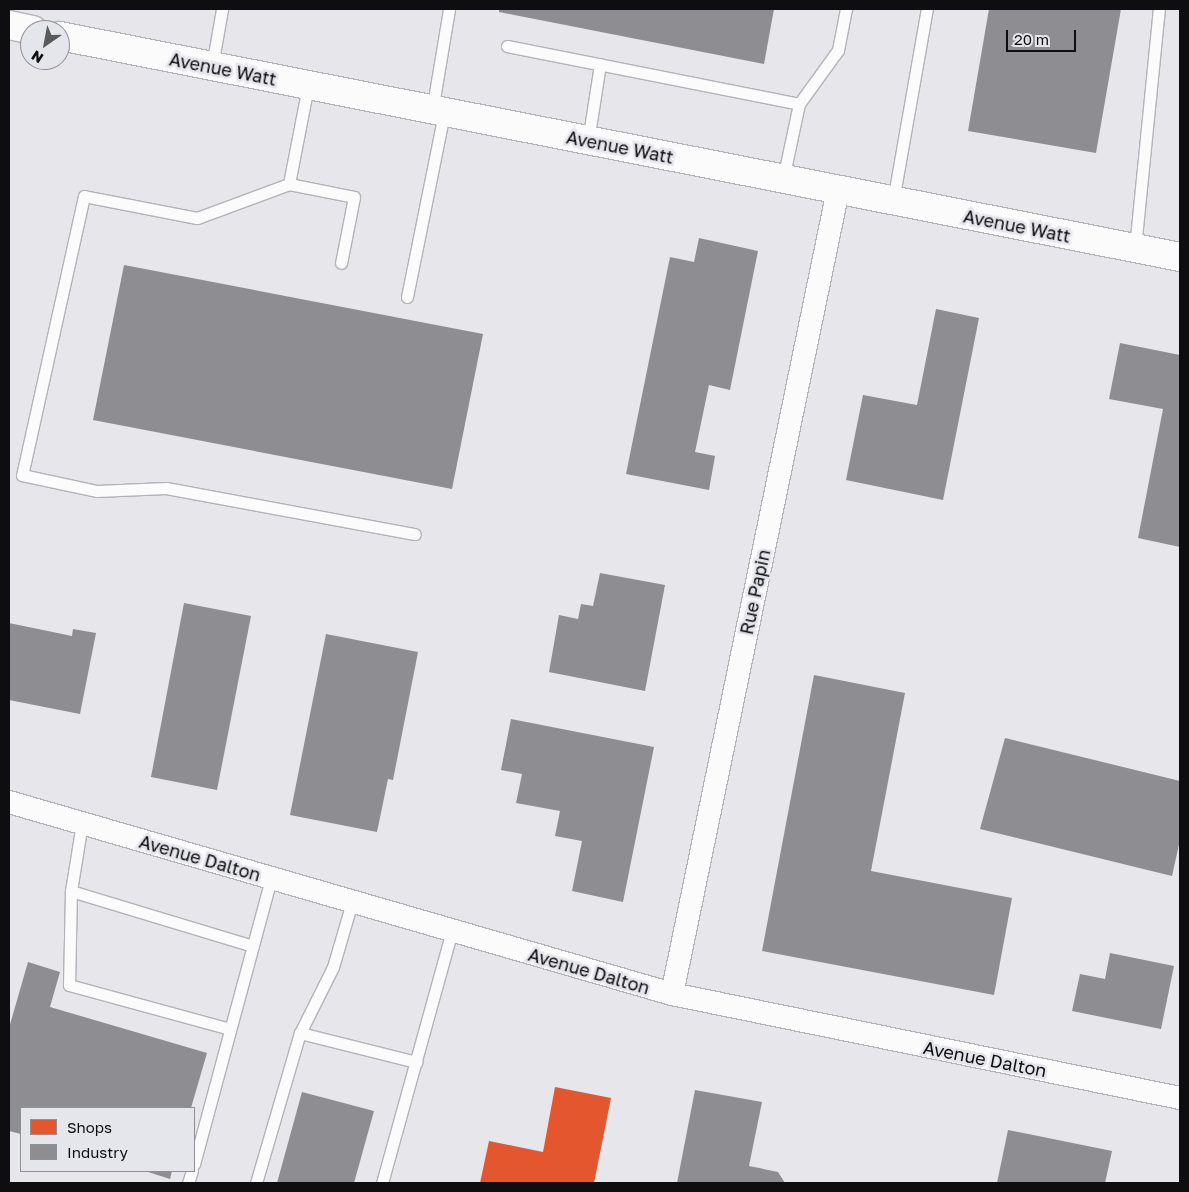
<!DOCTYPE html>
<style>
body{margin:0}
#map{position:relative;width:1189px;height:1192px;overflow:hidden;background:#e6e6eb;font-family:"Golos Text",sans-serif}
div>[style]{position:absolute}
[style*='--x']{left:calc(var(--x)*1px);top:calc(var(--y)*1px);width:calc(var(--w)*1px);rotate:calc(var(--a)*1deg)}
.shops>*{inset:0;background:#e4572e}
.industry>*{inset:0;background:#8d8d92}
.roads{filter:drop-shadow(1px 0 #b3b3b7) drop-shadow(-1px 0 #b3b3b7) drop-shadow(0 1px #b3b3b7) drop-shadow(0 -1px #b3b3b7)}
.service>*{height:11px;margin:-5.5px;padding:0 5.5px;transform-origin:5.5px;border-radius:5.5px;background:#fbfbfc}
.minor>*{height:22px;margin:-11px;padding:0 11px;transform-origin:11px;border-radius:11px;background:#fbfbfc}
.tertiary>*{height:28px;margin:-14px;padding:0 14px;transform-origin:14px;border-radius:14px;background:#fbfbfc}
span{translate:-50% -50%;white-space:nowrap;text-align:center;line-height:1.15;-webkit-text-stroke:5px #e5e5ec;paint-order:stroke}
.street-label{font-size:18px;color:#0e0e10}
.frame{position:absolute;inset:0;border:10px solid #0e0e10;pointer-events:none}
.legend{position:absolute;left:20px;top:1107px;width:175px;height:65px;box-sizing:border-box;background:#e5e5ec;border:1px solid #8f8f94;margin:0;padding:6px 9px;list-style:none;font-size:15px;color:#0e0e10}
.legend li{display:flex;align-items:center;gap:10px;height:25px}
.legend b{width:25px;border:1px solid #8f8f94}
.north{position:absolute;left:20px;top:20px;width:50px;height:50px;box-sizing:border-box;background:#e5e5ec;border:1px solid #8f8f94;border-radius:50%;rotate:213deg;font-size:14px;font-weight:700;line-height:20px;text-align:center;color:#0e0e10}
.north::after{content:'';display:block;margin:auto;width:18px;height:22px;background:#5a5a5d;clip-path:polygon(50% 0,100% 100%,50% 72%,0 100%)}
.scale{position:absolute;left:1006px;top:30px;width:70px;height:22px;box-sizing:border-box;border:2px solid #0e0e10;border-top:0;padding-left:6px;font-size:15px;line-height:18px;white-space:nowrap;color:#0e0e10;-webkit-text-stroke:4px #e5e5ec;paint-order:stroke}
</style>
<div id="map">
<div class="shops">
<div style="clip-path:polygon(555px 1087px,611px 1098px,594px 1183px,480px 1183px,489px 1141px,543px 1152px)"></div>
</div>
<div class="industry">
<div style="clip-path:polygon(499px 9px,774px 9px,764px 64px,499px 12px)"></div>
<div style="clip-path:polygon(989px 9px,1121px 9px,1096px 153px,968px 131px)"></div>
<div style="clip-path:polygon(699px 238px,758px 251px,730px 390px,709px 385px,695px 452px,715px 456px,709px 490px,626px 474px,670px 257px,694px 262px)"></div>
<div style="clip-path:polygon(124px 265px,483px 334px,452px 489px,93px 420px)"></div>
<div style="clip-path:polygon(936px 309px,979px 318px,943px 500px,846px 480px,863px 395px,917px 405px)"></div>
<div style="clip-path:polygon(1120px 343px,1180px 355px,1180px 547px,1138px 538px,1163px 409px,1109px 399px)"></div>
<div style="clip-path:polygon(600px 573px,665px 585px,645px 691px,549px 672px,559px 615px,578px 619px,581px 604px,593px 606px)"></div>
<div style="clip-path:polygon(184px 603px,251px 616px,217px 790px,151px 777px)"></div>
<div style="clip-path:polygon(9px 623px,72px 636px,73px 629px,96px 633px,80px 714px,9px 700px)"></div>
<div style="clip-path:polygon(326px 634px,418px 652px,393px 780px,388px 779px,377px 832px,290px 815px)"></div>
<div style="clip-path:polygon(814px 675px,905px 693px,871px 871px,1012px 898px,994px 995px,762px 951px)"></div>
<div style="clip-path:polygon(511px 719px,654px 747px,623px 902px,572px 891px,582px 841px,555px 836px,560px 811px,516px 803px,522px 774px,501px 770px)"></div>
<div style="clip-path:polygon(1005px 738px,1180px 781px,1180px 840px,1172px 876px,980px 829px)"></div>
<div style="clip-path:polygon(1110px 953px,1174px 966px,1161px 1029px,1072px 1011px,1080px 974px,1105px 979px)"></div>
<div style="clip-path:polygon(28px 962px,60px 972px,50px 1007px,207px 1053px,191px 1108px,21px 1108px,21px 1134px,9px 1131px,9px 1028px)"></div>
<div style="clip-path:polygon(695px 1090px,762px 1102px,749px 1166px,778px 1172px,785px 1183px,677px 1183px)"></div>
<div style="clip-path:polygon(302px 1092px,374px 1111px,354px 1183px,277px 1183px)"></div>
<div style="clip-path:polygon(1008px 1130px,1112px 1151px,1105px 1183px,997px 1183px)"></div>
<div style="clip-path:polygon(145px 1171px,172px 1171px,170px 1179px)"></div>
</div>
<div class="roads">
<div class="service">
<div style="--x:507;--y:46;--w:298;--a:11.2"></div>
<div style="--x:212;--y:66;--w:58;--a:-80"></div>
<div style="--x:308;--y:86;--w:100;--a:101"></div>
<div style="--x:289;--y:184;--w:98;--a:159.7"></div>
<div style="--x:197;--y:218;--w:115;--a:-169"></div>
<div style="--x:84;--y:196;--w:286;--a:102.5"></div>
<div style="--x:22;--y:475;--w:77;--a:12"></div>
<div style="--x:97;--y:491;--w:69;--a:-2.5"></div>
<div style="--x:166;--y:488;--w:253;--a:10.5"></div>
<div style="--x:432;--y:111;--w:103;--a:-80.5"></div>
<div style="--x:588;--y:141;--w:78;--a:-81.1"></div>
<div style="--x:783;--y:179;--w:77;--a:-78"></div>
<div style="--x:799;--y:104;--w:67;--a:-54.2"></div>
<div style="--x:838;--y:50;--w:42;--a:-79"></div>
<div style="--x:289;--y:184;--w:66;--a:11.3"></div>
<div style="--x:354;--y:197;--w:67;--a:101.1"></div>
<div style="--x:893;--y:201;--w:195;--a:-80"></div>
<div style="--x:1135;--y:248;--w:240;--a:-84.3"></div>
<div style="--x:407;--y:297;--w:188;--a:-78.6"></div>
<div style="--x:82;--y:823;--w:69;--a:99.2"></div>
<div style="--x:71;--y:891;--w:190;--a:16.8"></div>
<div style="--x:71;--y:891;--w:94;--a:91.2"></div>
<div style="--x:69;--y:985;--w:167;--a:15.3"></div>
<div style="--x:300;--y:1033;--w:120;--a:14"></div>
<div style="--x:194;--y:1164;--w:296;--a:-74.9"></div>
<div style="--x:188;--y:1183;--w:13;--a:-72"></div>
<div style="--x:256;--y:1183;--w:156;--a:-73.7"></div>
<div style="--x:300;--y:1033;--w:74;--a:-63.4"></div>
<div style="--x:333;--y:967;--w:68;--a:-73.7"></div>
<div style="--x:382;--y:1183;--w:262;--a:-74.5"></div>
</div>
<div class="minor">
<div style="--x:9;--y:802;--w:690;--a:16.15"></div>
<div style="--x:672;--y:994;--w:519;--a:11.57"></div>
<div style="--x:672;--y:994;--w:821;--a:-78.33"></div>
</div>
<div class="tertiary">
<div style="--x:9;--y:25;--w:24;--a:12"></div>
<div style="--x:60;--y:36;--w:1142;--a:11.16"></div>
</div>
</div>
<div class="street-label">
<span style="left:223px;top:69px;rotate:11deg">Avenue Watt</span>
<span style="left:620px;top:147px;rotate:11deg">Avenue Watt</span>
<span style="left:1017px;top:226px;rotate:11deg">Avenue Watt</span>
<span style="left:755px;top:592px;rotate:-78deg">Rue Papin</span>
<span style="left:200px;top:858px;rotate:16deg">Avenue Dalton</span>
<span style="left:589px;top:971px;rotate:16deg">Avenue Dalton</span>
<span style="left:985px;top:1059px;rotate:11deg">Avenue Dalton</span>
</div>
<div class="frame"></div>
<ul class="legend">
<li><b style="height:14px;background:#e4572e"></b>Shops</li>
<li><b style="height:14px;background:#8d8d92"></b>Industry</li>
</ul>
<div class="north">N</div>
<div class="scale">20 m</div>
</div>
